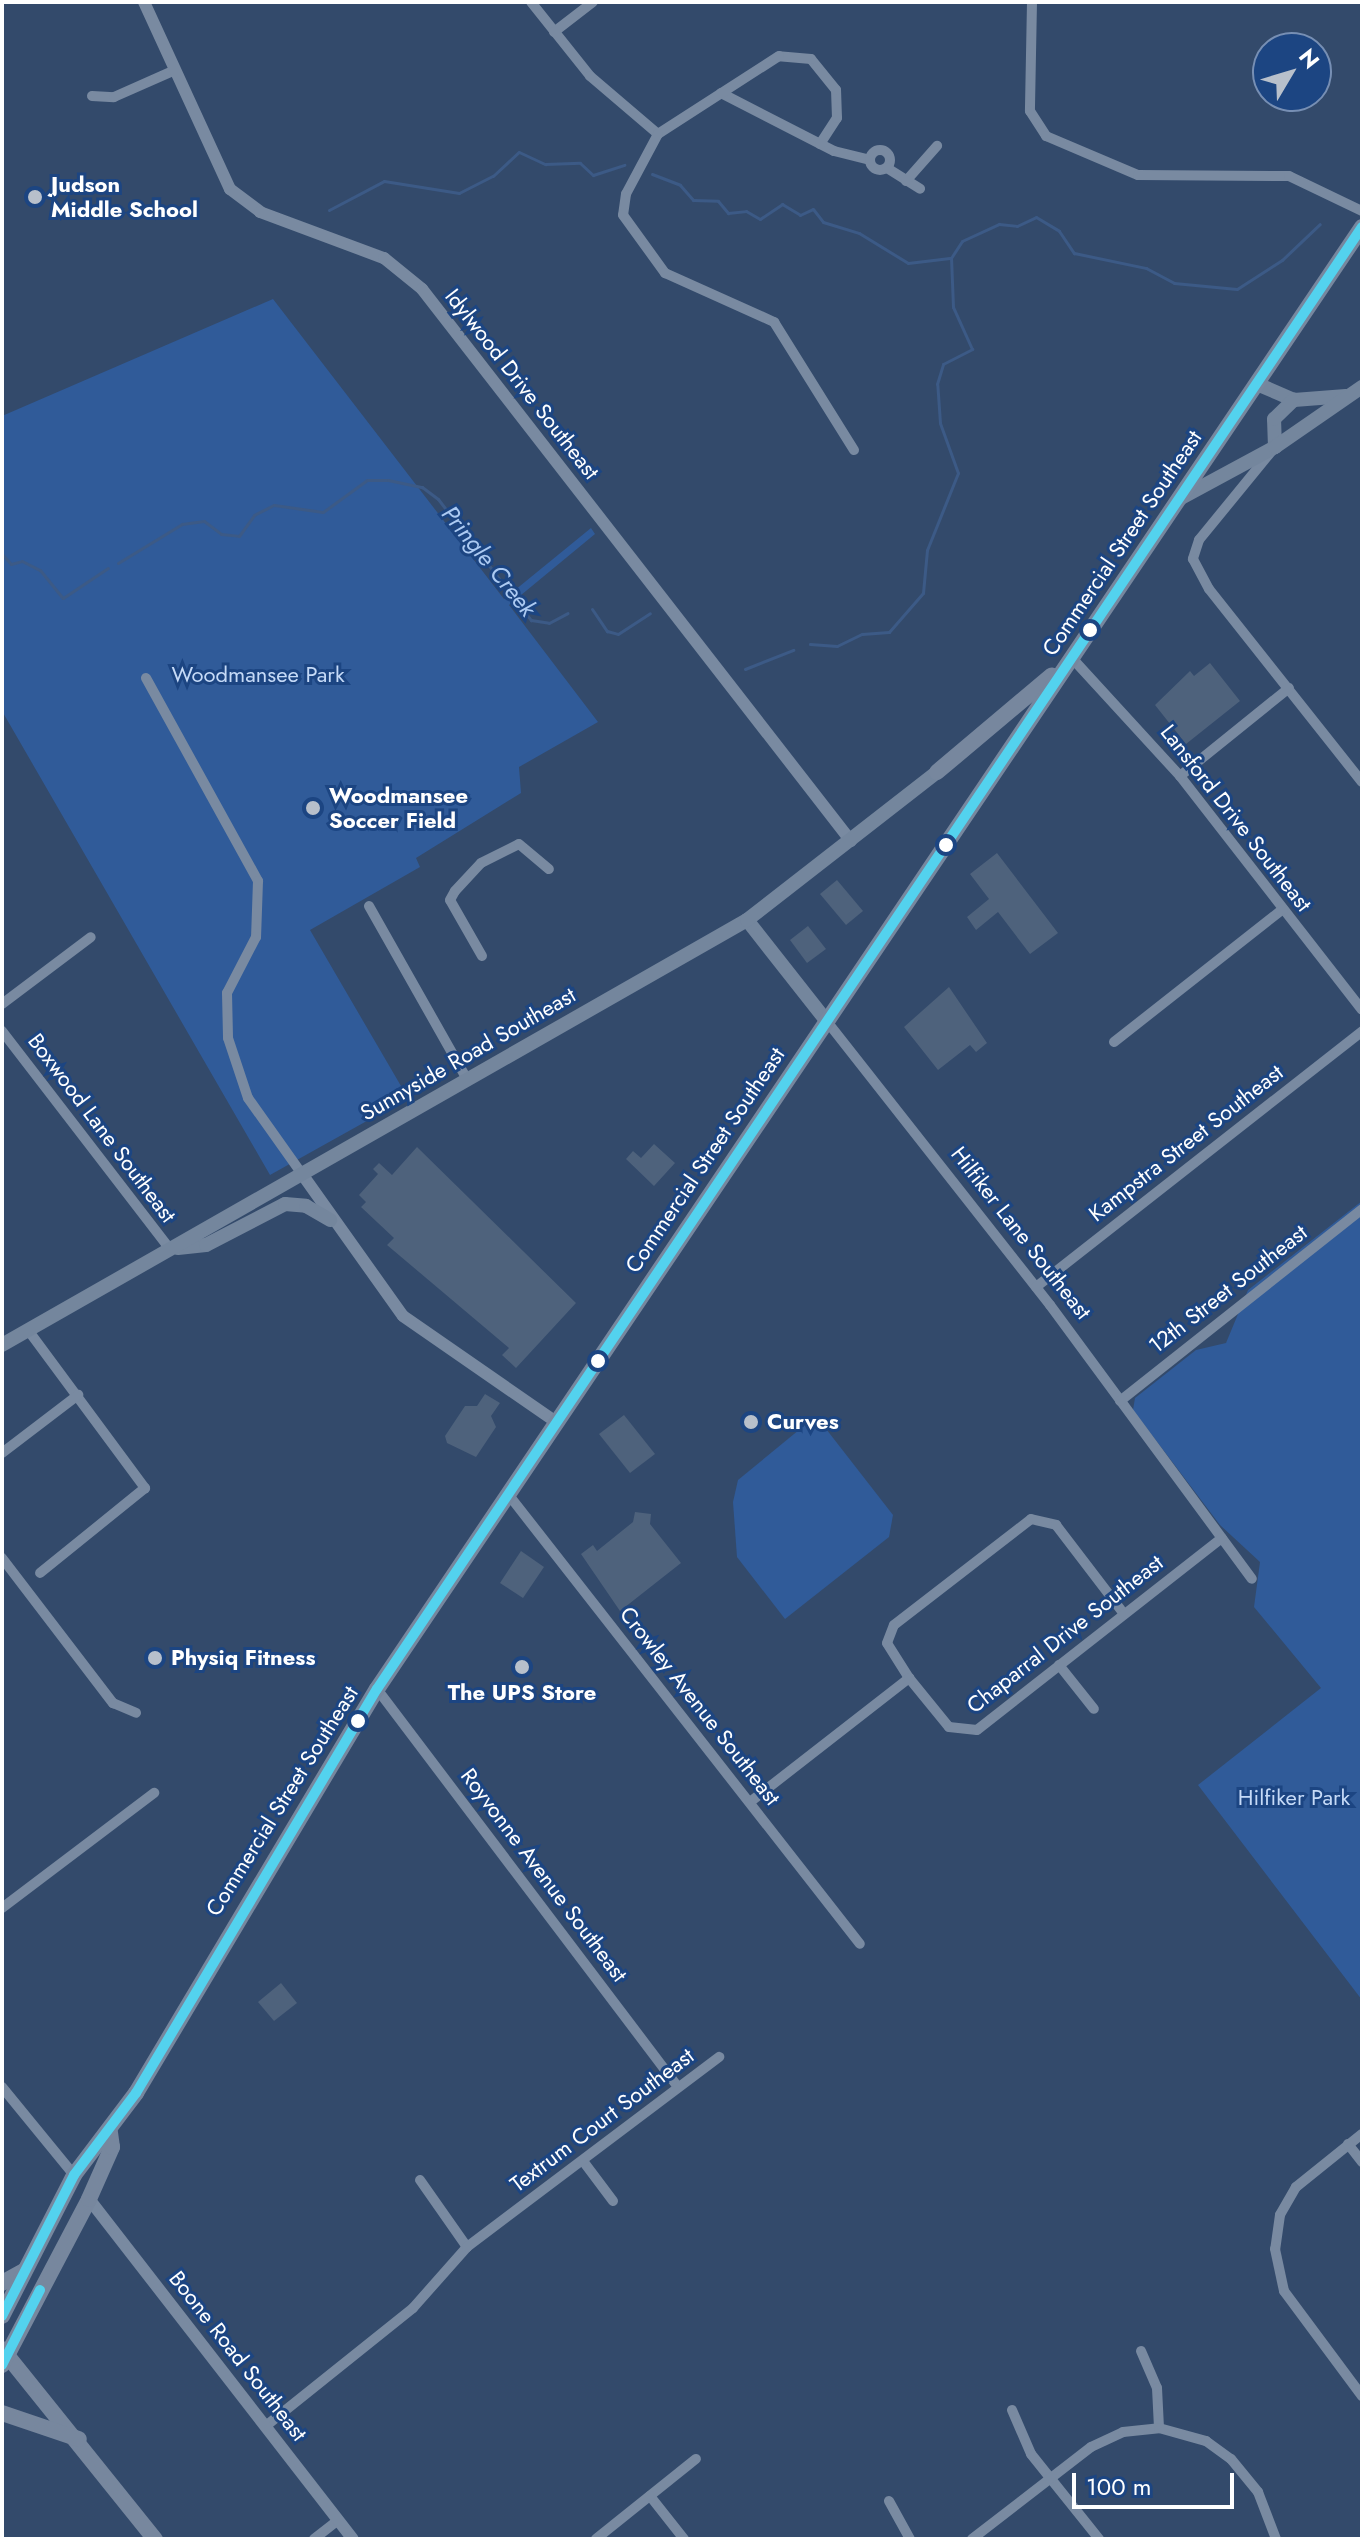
<!DOCTYPE html>
<style>
body{margin:0}
#map{position:relative;width:1364px;height:2541px;overflow:hidden;background:#334a6b;font-family:Jost,sans-serif}
div>[style]{position:absolute}
[style*='--x']{left:calc(var(--x)*1px);top:calc(var(--y)*1px);width:calc(var(--w)*1px);rotate:calc(var(--a)*1deg)}
.green>*{inset:0;background:#305b99}
.stream>*{height:3px;margin:-1.5px;padding:0 1.5px;transform-origin:1.5px;border-radius:1.5px;background:#3c5a86}
.building>*{inset:0;background:#4e627c}
.minor>*{height:10px;margin:-5px;padding:0 5px;transform-origin:5px;border-radius:5px;background:#798aa1}
.minor>.ring{margin:-5px;padding:0;box-sizing:content-box;background:none;border:10px solid #798aa1;border-radius:50%}
.tertiary>*{height:12px;margin:-6px;padding:0 6px;transform-origin:6px;border-radius:6px;background:#798aa1}
.secondary>*{height:14px;margin:-7px;padding:0 7px;transform-origin:7px;border-radius:7px;background:#74869d}
.primary>*{height:16px;margin:-8px;padding:0 8px;transform-origin:8px;border-radius:8px;background:#77879e}
.bus-1>*{height:10px;margin:-5px;padding:0 5px;transform-origin:5px;border-radius:5px;background:#53d2ee}
.dots>*{width:22px;height:22px;translate:-50% -50%;box-sizing:border-box;border:4px solid #1c4582;border-radius:50%}
span{translate:-50% -50%;white-space:nowrap;text-align:center;line-height:1.15;-webkit-text-stroke:6px #1c4582;paint-order:stroke}
.poi-label{font-size:22px;color:#fff;font-weight:700}
.left{translate:0 -50%;text-align:left}
.street-label{font-size:22px;color:#fff}
.park-label{font-size:22px;color:#c5daf7}
.water-label{font-size:24px;color:#accaf2;font-style:italic}
.frame{position:absolute;inset:0;border:4px solid #fff;pointer-events:none}
.north{position:absolute;left:1252px;top:32px;width:80px;height:80px;box-sizing:border-box;background:#1c4582;border:2px solid #778fb4;border-radius:50%;rotate:52deg;font-size:22px;font-weight:700;line-height:32px;text-align:center;color:#fff}
.north::after{content:'';display:block;margin:auto;width:28px;height:36px;background:#b8c0cb;clip-path:polygon(50% 0,100% 100%,50% 72%,0 100%)}
.scale{position:absolute;left:1072px;top:2473px;width:162px;height:36px;box-sizing:border-box;border:4px solid #fff;border-top:0;padding-left:10px;font-size:24px;line-height:28px;white-space:nowrap;color:#fff;-webkit-text-stroke:6px #1c4582;paint-order:stroke}
</style>
<div id="map">
<div class="green">
<div style="clip-path:polygon(273px 299px,504px 599px,591px 528px,595px 534px,509px 605px,598px 722px,519px 767px,521px 793px,416px 858px,420px 867px,310px 930px,408px 1098px,270px 1175px,2px 711px,2px 416px)"></div>
<div style="clip-path:polygon(1362px 1201px,1362px 2000px,1198px 1785px,1321px 1688px,1254px 1607px,1260px 1562px,1220px 1525px,1133px 1410px,1135px 1398px,1196px 1350px,1226px 1343px,1248px 1290px)"></div>
<div style="clip-path:polygon(816px 1416px,893px 1515px,889px 1537px,785px 1619px,737px 1557px,733px 1502px,738px 1480px)"></div>
</div>
<div class="stream">
<div style="--x:652;--y:174;--w:30;--a:21"></div>
<div style="--x:680;--y:185;--w:20;--a:49"></div>
<div style="--x:693;--y:200;--w:25;--a:2"></div>
<div style="--x:718;--y:201;--w:16;--a:50"></div>
<div style="--x:728;--y:213;--w:18;--a:-6"></div>
<div style="--x:746;--y:211;--w:16;--a:30"></div>
<div style="--x:760;--y:219;--w:27;--a:-34"></div>
<div style="--x:782;--y:204;--w:21;--a:31"></div>
<div style="--x:800;--y:215;--w:14;--a:-25"></div>
<div style="--x:813;--y:209;--w:16;--a:52"></div>
<div style="--x:823;--y:222;--w:38;--a:17"></div>
<div style="--x:859;--y:233;--w:57;--a:31.5"></div>
<div style="--x:908;--y:263;--w:42;--a:-6.8"></div>
<div style="--x:329;--y:210;--w:62;--a:-27.8"></div>
<div style="--x:384;--y:181;--w:76;--a:9.1"></div>
<div style="--x:459;--y:193;--w:38;--a:-27"></div>
<div style="--x:493;--y:176;--w:35;--a:-43"></div>
<div style="--x:519;--y:152;--w:29;--a:25"></div>
<div style="--x:545;--y:164;--w:35;--a:-2"></div>
<div style="--x:580;--y:163;--w:18;--a:43"></div>
<div style="--x:593;--y:175;--w:33;--a:-18"></div>
<div style="--x:2;--y:554;--w:13;--a:48"></div>
<div style="--x:11;--y:564;--w:11;--a:-15"></div>
<div style="--x:22;--y:561;--w:20;--a:27"></div>
<div style="--x:40;--y:570;--w:36;--a:51"></div>
<div style="--x:63;--y:598;--w:54;--a:-33.7"></div>
<div style="--x:118;--y:563;--w:75;--a:-31.4"></div>
<div style="--x:182;--y:524;--w:22;--a:-8"></div>
<div style="--x:204;--y:521;--w:21;--a:37"></div>
<div style="--x:221;--y:534;--w:18;--a:6"></div>
<div style="--x:239;--y:536;--w:26;--a:-54"></div>
<div style="--x:254;--y:515;--w:22;--a:-27"></div>
<div style="--x:274;--y:505;--w:49;--a:8.1"></div>
<div style="--x:323;--y:512;--w:54;--a:-36"></div>
<div style="--x:367;--y:480;--w:21;--a:0"></div>
<div style="--x:388;--y:480;--w:35;--a:12"></div>
<div style="--x:422;--y:487;--w:20;--a:37"></div>
<div style="--x:438;--y:499;--w:153;--a:52.5"></div>
<div style="--x:531;--y:620;--w:18;--a:9"></div>
<div style="--x:549;--y:623;--w:21;--a:-28"></div>
<div style="--x:592;--y:609;--w:27;--a:56"></div>
<div style="--x:607;--y:631;--w:11;--a:15"></div>
<div style="--x:618;--y:634;--w:38;--a:-33"></div>
<div style="--x:810;--y:644;--w:27;--a:4"></div>
<div style="--x:837;--y:646;--w:28;--a:-26"></div>
<div style="--x:862;--y:634;--w:27;--a:-4"></div>
<div style="--x:889;--y:632;--w:52;--a:-48.9"></div>
<div style="--x:923;--y:593;--w:43;--a:-84.7"></div>
<div style="--x:927;--y:550;--w:83;--a:-68.1"></div>
<div style="--x:958;--y:473;--w:53;--a:-109.8"></div>
<div style="--x:940;--y:423;--w:39;--a:-94"></div>
<div style="--x:937;--y:384;--w:21;--a:-73"></div>
<div style="--x:943;--y:364;--w:33;--a:-27"></div>
<div style="--x:972;--y:349;--w:46;--a:-114.3"></div>
<div style="--x:953;--y:307;--w:49;--a:-92.3"></div>
<div style="--x:951;--y:258;--w:20;--a:-57"></div>
<div style="--x:962;--y:241;--w:41;--a:-24.7"></div>
<div style="--x:999;--y:224;--w:18;--a:6"></div>
<div style="--x:1017;--y:226;--w:21;--a:-25"></div>
<div style="--x:1036;--y:217;--w:27;--a:31"></div>
<div style="--x:1059;--y:231;--w:27;--a:56"></div>
<div style="--x:1074;--y:253;--w:74;--a:11.8"></div>
<div style="--x:1146;--y:268;--w:32;--a:28"></div>
<div style="--x:1174;--y:283;--w:63;--a:5.4"></div>
<div style="--x:1237;--y:289;--w:54;--a:-32.8"></div>
<div style="--x:1282;--y:260;--w:52;--a:-43.5"></div>
<div style="--x:745;--y:669;--w:52;--a:-21.6"></div>
</div>
<div class="building">
<div style="clip-path:polygon(1210px 663px,1240px 701px,1186px 744px,1155px 705px,1190px 671px,1194px 676px)"></div>
<div style="clip-path:polygon(997px 853px,1058px 933px,1030px 954px,998px 912px,976px 930px,967px 917px,989px 899px,970px 874px)"></div>
<div style="clip-path:polygon(837px 880px,863px 911px,846px 925px,820px 894px)"></div>
<div style="clip-path:polygon(808px 926px,826px 949px,807px 963px,790px 940px)"></div>
<div style="clip-path:polygon(949px 987px,987px 1043px,976px 1052px,970px 1045px,938px 1070px,904px 1027px)"></div>
<div style="clip-path:polygon(654px 1144px,675px 1163px,654px 1186px,626px 1159px,633px 1151px,641px 1158px)"></div>
<div style="clip-path:polygon(417px 1147px,576px 1303px,516px 1368px,502px 1355px,509px 1348px,387px 1245px,394px 1238px,361px 1207px,366px 1202px,359px 1195px,378px 1174px,373px 1169px,379px 1163px,392px 1175px)"></div>
<div style="clip-path:polygon(485px 1394px,500px 1403px,491px 1416px,496px 1427px,476px 1457px,447px 1443px,445px 1436px,465px 1406px,477px 1406px)"></div>
<div style="clip-path:polygon(624px 1415px,655px 1454px,630px 1473px,599px 1434px)"></div>
<div style="clip-path:polygon(635px 1512px,651px 1514px,650px 1524px,681px 1563px,620px 1611px,581px 1554px,593px 1545px,597px 1551px,633px 1522px)"></div>
<div style="clip-path:polygon(521px 1551px,544px 1567px,523px 1598px,500px 1583px)"></div>
<div style="clip-path:polygon(281px 1983px,297px 2003px,274px 2021px,258px 2002px)"></div>
</div>
<div class="minor">
<div style="--x:531;--y:2;--w:95;--a:51.4"></div>
<div style="--x:590;--y:76;--w:89;--a:40.5"></div>
<div style="--x:1032;--y:2;--w:109;--a:91.1"></div>
<div style="--x:1030;--y:111;--w:30;--a:57"></div>
<div style="--x:1046;--y:136;--w:100;--a:23"></div>
<div style="--x:1138;--y:175;--w:151;--a:0.4"></div>
<div style="--x:1289;--y:176;--w:81;--a:25.6"></div>
<div style="--x:554;--y:32;--w:49;--a:-37.6"></div>
<div style="--x:721;--y:93;--w:127;--a:27.2"></div>
<div style="--x:834;--y:151;--w:37;--a:14"></div>
<div style="--x:92;--y:96;--w:22;--a:3"></div>
<div style="--x:114;--y:97;--w:64;--a:-23.8"></div>
<div style="--x:820;--y:144;--w:31;--a:-57"></div>
<div style="--x:837;--y:118;--w:28;--a:-92"></div>
<div style="--x:836;--y:90;--w:40;--a:-129"></div>
<div style="--x:811;--y:59;--w:32;--a:-175"></div>
<div style="--x:779;--y:56;--w:144;--a:147.2"></div>
<div style="--x:658;--y:134;--w:68;--a:118.1"></div>
<div style="--x:626;--y:194;--w:21;--a:98"></div>
<div style="--x:623;--y:215;--w:72;--a:54.1"></div>
<div style="--x:665;--y:273;--w:120;--a:24.2"></div>
<div style="--x:774;--y:322;--w:151;--a:58"></div>
<div class="ring" style="left:870px;top:150px;width:10px;height:10px"></div>
<div style="--x:887;--y:168;--w:39;--a:32"></div>
<div style="--x:906;--y:181;--w:47;--a:-48.5"></div>
<div style="--x:1275;--y:447;--w:120;--a:129.3"></div>
<div style="--x:1199;--y:540;--w:20;--a:108"></div>
<div style="--x:1193;--y:559;--w:34;--a:62"></div>
<div style="--x:1209;--y:589;--w:246;--a:51.6"></div>
<div style="--x:1071;--y:657;--w:161;--a:47.5"></div>
<div style="--x:1180;--y:776;--w:296;--a:52.1"></div>
<div style="--x:146;--y:678;--w:232;--a:61.1"></div>
<div style="--x:258;--y:881;--w:56;--a:92"></div>
<div style="--x:256;--y:937;--w:63;--a:117.4"></div>
<div style="--x:227;--y:993;--w:45;--a:88.7"></div>
<div style="--x:228;--y:1038;--w:63;--a:71.6"></div>
<div style="--x:248;--y:1098;--w:93;--a:54.6"></div>
<div style="--x:1180;--y:776;--w:140;--a:-38.9"></div>
<div style="--x:369;--y:906;--w:199;--a:60.5"></div>
<div style="--x:482;--y:956;--w:64;--a:-119.7"></div>
<div style="--x:450;--y:900;--w:10;--a:-61"></div>
<div style="--x:455;--y:891;--w:38;--a:-47"></div>
<div style="--x:481;--y:863;--w:42;--a:-26.6"></div>
<div style="--x:519;--y:844;--w:39;--a:40"></div>
<div style="--x:2;--y:1004;--w:111;--a:-37"></div>
<div style="--x:825;--y:1019;--w:364;--a:51.8"></div>
<div style="--x:1050;--y:1305;--w:340;--a:53.6"></div>
<div style="--x:2;--y:1031;--w:275;--a:52.4"></div>
<div style="--x:1114;--y:1042;--w:215;--a:-38.2"></div>
<div style="--x:1036;--y:1287;--w:415;--a:-38.1"></div>
<div style="--x:28;--y:1330;--w:197;--a:53.5"></div>
<div style="--x:145;--y:1488;--w:135;--a:141"></div>
<div style="--x:1120;--y:1401;--w:309;--a:-38.4"></div>
<div style="--x:2;--y:1453;--w:96;--a:-37.3"></div>
<div style="--x:508;--y:1494;--w:571;--a:51.97"></div>
<div style="--x:2;--y:1558;--w:183;--a:52.6"></div>
<div style="--x:113;--y:1703;--w:25;--a:23"></div>
<div style="--x:1059;--y:1665;--w:56;--a:51.5"></div>
<div style="--x:909;--y:1678;--w:41;--a:-122.2"></div>
<div style="--x:887;--y:1643;--w:19;--a:-69"></div>
<div style="--x:894;--y:1625;--w:173;--a:-37.7"></div>
<div style="--x:1031;--y:1519;--w:26;--a:13"></div>
<div style="--x:1056;--y:1525;--w:112;--a:52.6"></div>
<div style="--x:377;--y:1689;--w:498;--a:52.9"></div>
<div style="--x:750;--y:1802;--w:202;--a:-37.9"></div>
<div style="--x:909;--y:1678;--w:63;--a:50.8"></div>
<div style="--x:949;--y:1727;--w:28;--a:6"></div>
<div style="--x:977;--y:1730;--w:311;--a:-38.1"></div>
<div style="--x:2;--y:1908;--w:191;--a:-37.1"></div>
<div style="--x:2;--y:2087;--w:114;--a:50.7"></div>
<div style="--x:1362;--y:2134;--w:85;--a:141.2"></div>
<div style="--x:1296;--y:2187;--w:32;--a:120"></div>
<div style="--x:1280;--y:2215;--w:34;--a:98"></div>
<div style="--x:1275;--y:2249;--w:43;--a:77.9"></div>
<div style="--x:1284;--y:2291;--w:131;--a:53.4"></div>
<div style="--x:1348;--y:2144;--w:23;--a:52"></div>
<div style="--x:583;--y:2161;--w:50;--a:53.1"></div>
<div style="--x:420;--y:2180;--w:82;--a:55"></div>
<div style="--x:1141;--y:2351;--w:40;--a:66.6"></div>
<div style="--x:1157;--y:2388;--w:40;--a:87.1"></div>
<div style="--x:1012;--y:2410;--w:48;--a:66.6"></div>
<div style="--x:1031;--y:2454;--w:109;--a:51.3"></div>
<div style="--x:267;--y:2425;--w:187;--a:-38.7"></div>
<div style="--x:413;--y:2308;--w:81;--a:-48.5"></div>
<div style="--x:467;--y:2247;--w:316;--a:-37"></div>
<div style="--x:650;--y:2496;--w:55;--a:51.7"></div>
<div style="--x:889;--y:2501;--w:43;--a:61.1"></div>
<div style="--x:314;--y:2539;--w:31;--a:-38"></div>
<div style="--x:596;--y:2539;--w:128;--a:-38.7"></div>
<div style="--x:972;--y:2539;--w:150;--a:-37.7"></div>
<div style="--x:1091;--y:2447;--w:35;--a:-25"></div>
<div style="--x:1123;--y:2432;--w:36;--a:-6"></div>
<div style="--x:1159;--y:2428;--w:49;--a:15.5"></div>
<div style="--x:1206;--y:2441;--w:31;--a:36"></div>
<div style="--x:1231;--y:2459;--w:43;--a:50.7"></div>
<div style="--x:1258;--y:2492;--w:50;--a:69"></div>
</div>
<div class="tertiary">
<div style="--x:144;--y:2;--w:206;--a:65.3"></div>
<div style="--x:230;--y:189;--w:38;--a:37"></div>
<div style="--x:260;--y:212;--w:132;--a:20.4"></div>
<div style="--x:384;--y:258;--w:49;--a:39.2"></div>
<div style="--x:422;--y:289;--w:699;--a:52.15"></div>
<div style="--x:302;--y:1174;--w:174;--a:54.6"></div>
<div style="--x:403;--y:1316;--w:186;--a:34.7"></div>
<div style="--x:89;--y:2199;--w:430;--a:52.2"></div>
</div>
<div class="secondary">
<div style="--x:1257;--y:384;--w:40;--a:23.4"></div>
<div style="--x:1294;--y:400;--w:52;--a:-4.4"></div>
<div style="--x:1275;--y:447;--w:28;--a:-92"></div>
<div style="--x:1274;--y:419;--w:28;--a:-44"></div>
<div style="--x:1179;--y:499;--w:109;--a:-28.4"></div>
<div style="--x:1275;--y:447;--w:106;--a:-34.6"></div>
<div style="--x:747;--y:920;--w:126;--a:51.8"></div>
<div style="--x:178;--y:1248;--w:28;--a:-6"></div>
<div style="--x:206;--y:1245;--w:89;--a:-27.4"></div>
<div style="--x:285;--y:1204;--w:21;--a:5"></div>
<div style="--x:306;--y:1206;--w:28;--a:30"></div>
<div style="--x:2;--y:1345;--w:858;--a:-29.7"></div>
<div style="--x:747;--y:920;--w:241;--a:-37.9"></div>
</div>
<div class="primary">
<div style="--x:937;--y:772;--w:150;--a:-40.1"></div>
<div style="--x:2;--y:2283;--w:26;--a:-29"></div>
<div style="--x:2;--y:2316;--w:158;--a:-62.9"></div>
<div style="--x:74;--y:2175;--w:103;--a:-52.9"></div>
<div style="--x:136;--y:2093;--w:470;--a:-59.2"></div>
<div style="--x:377;--y:1689;--w:1763;--a:-56.03"></div>
<div style="--x:2;--y:2349;--w:244;--a:51.2"></div>
<div style="--x:2;--y:2365;--w:187;--a:-62.3"></div>
<div style="--x:89;--y:2199;--w:57;--a:-66.1"></div>
<div style="--x:112;--y:2147;--w:15;--a:-98"></div>
<div style="--x:2;--y:2413;--w:81;--a:18.7"></div>
</div>
<div class="bus-1">
<div style="--x:2;--y:2316;--w:158;--a:-62.9"></div>
<div style="--x:74;--y:2175;--w:103;--a:-52.9"></div>
<div style="--x:136;--y:2093;--w:470;--a:-59.2"></div>
<div style="--x:377;--y:1689;--w:1763;--a:-56.03"></div>
<div style="--x:2;--y:2365;--w:84;--a:-63.1"></div>
</div>
<div class="dots">
<div style="left:35px;top:197px;background:#b8c0cb"></div>
<div style="left:1090px;top:630px;background:#fff"></div>
<div style="left:313px;top:808px;background:#b8c0cb"></div>
<div style="left:946px;top:845px;background:#fff"></div>
<div style="left:598px;top:1361px;background:#fff"></div>
<div style="left:751px;top:1422px;background:#b8c0cb"></div>
<div style="left:155px;top:1658px;background:#b8c0cb"></div>
<div style="left:522px;top:1667px;background:#b8c0cb"></div>
<div style="left:358px;top:1721px;background:#fff"></div>
</div>
<div class="poi-label">
<span class="left" style="left:51px;top:197px">Judson<br>Middle School</span>
<span class="left" style="left:329px;top:808px">Woodmansee<br>Soccer Field</span>
<span class="left" style="left:767px;top:1422px">Curves</span>
<span class="left" style="left:171px;top:1658px">Physiq Fitness</span>
<span style="left:522px;top:1693px">The UPS Store</span>
</div>
<div class="street-label">
<span style="left:522px;top:384px;rotate:52deg">Idylwood Drive Southeast</span>
<span style="left:1122px;top:543px;rotate:-56deg">Commercial Street Southeast</span>
<span style="left:1236px;top:818px;rotate:52deg">Lansford Drive Southeast</span>
<span style="left:468px;top:1054px;rotate:-30deg">Sunnyside Road Southeast</span>
<span style="left:102px;top:1128px;rotate:53deg">Boxwood Lane Southeast</span>
<span style="left:1186px;top:1143px;rotate:-38deg">Kampstra Street Southeast</span>
<span style="left:705px;top:1160px;rotate:-56deg">Commercial Street Southeast</span>
<span style="left:1021px;top:1233px;rotate:52deg">Hilfiker Lane Southeast</span>
<span style="left:1228px;top:1289px;rotate:-38deg">12th Street Southeast</span>
<span style="left:1065px;top:1634px;rotate:-38deg">Chaparral Drive Southeast</span>
<span style="left:700px;top:1706px;rotate:52deg">Crowley Avenue Southeast</span>
<span style="left:282px;top:1801px;rotate:-58deg">Commercial Street Southeast</span>
<span style="left:544px;top:1875px;rotate:53deg">Royvonne Avenue Southeast</span>
<span style="left:602px;top:2120px;rotate:-37deg">Textrum Court Southeast</span>
<span style="left:238px;top:2356px;rotate:52deg">Boone Road Southeast</span>
</div>
<div class="park-label">
<span style="left:258px;top:675px">Woodmansee Park</span>
<span style="left:1294px;top:1798px">Hilfiker Park</span>
</div>
<div class="water-label">
<span style="left:489px;top:561px;rotate:51deg">Pringle Creek</span>
</div>
<div class="frame"></div>
<div class="north">N</div>
<div class="scale">100 m</div>
</div>
